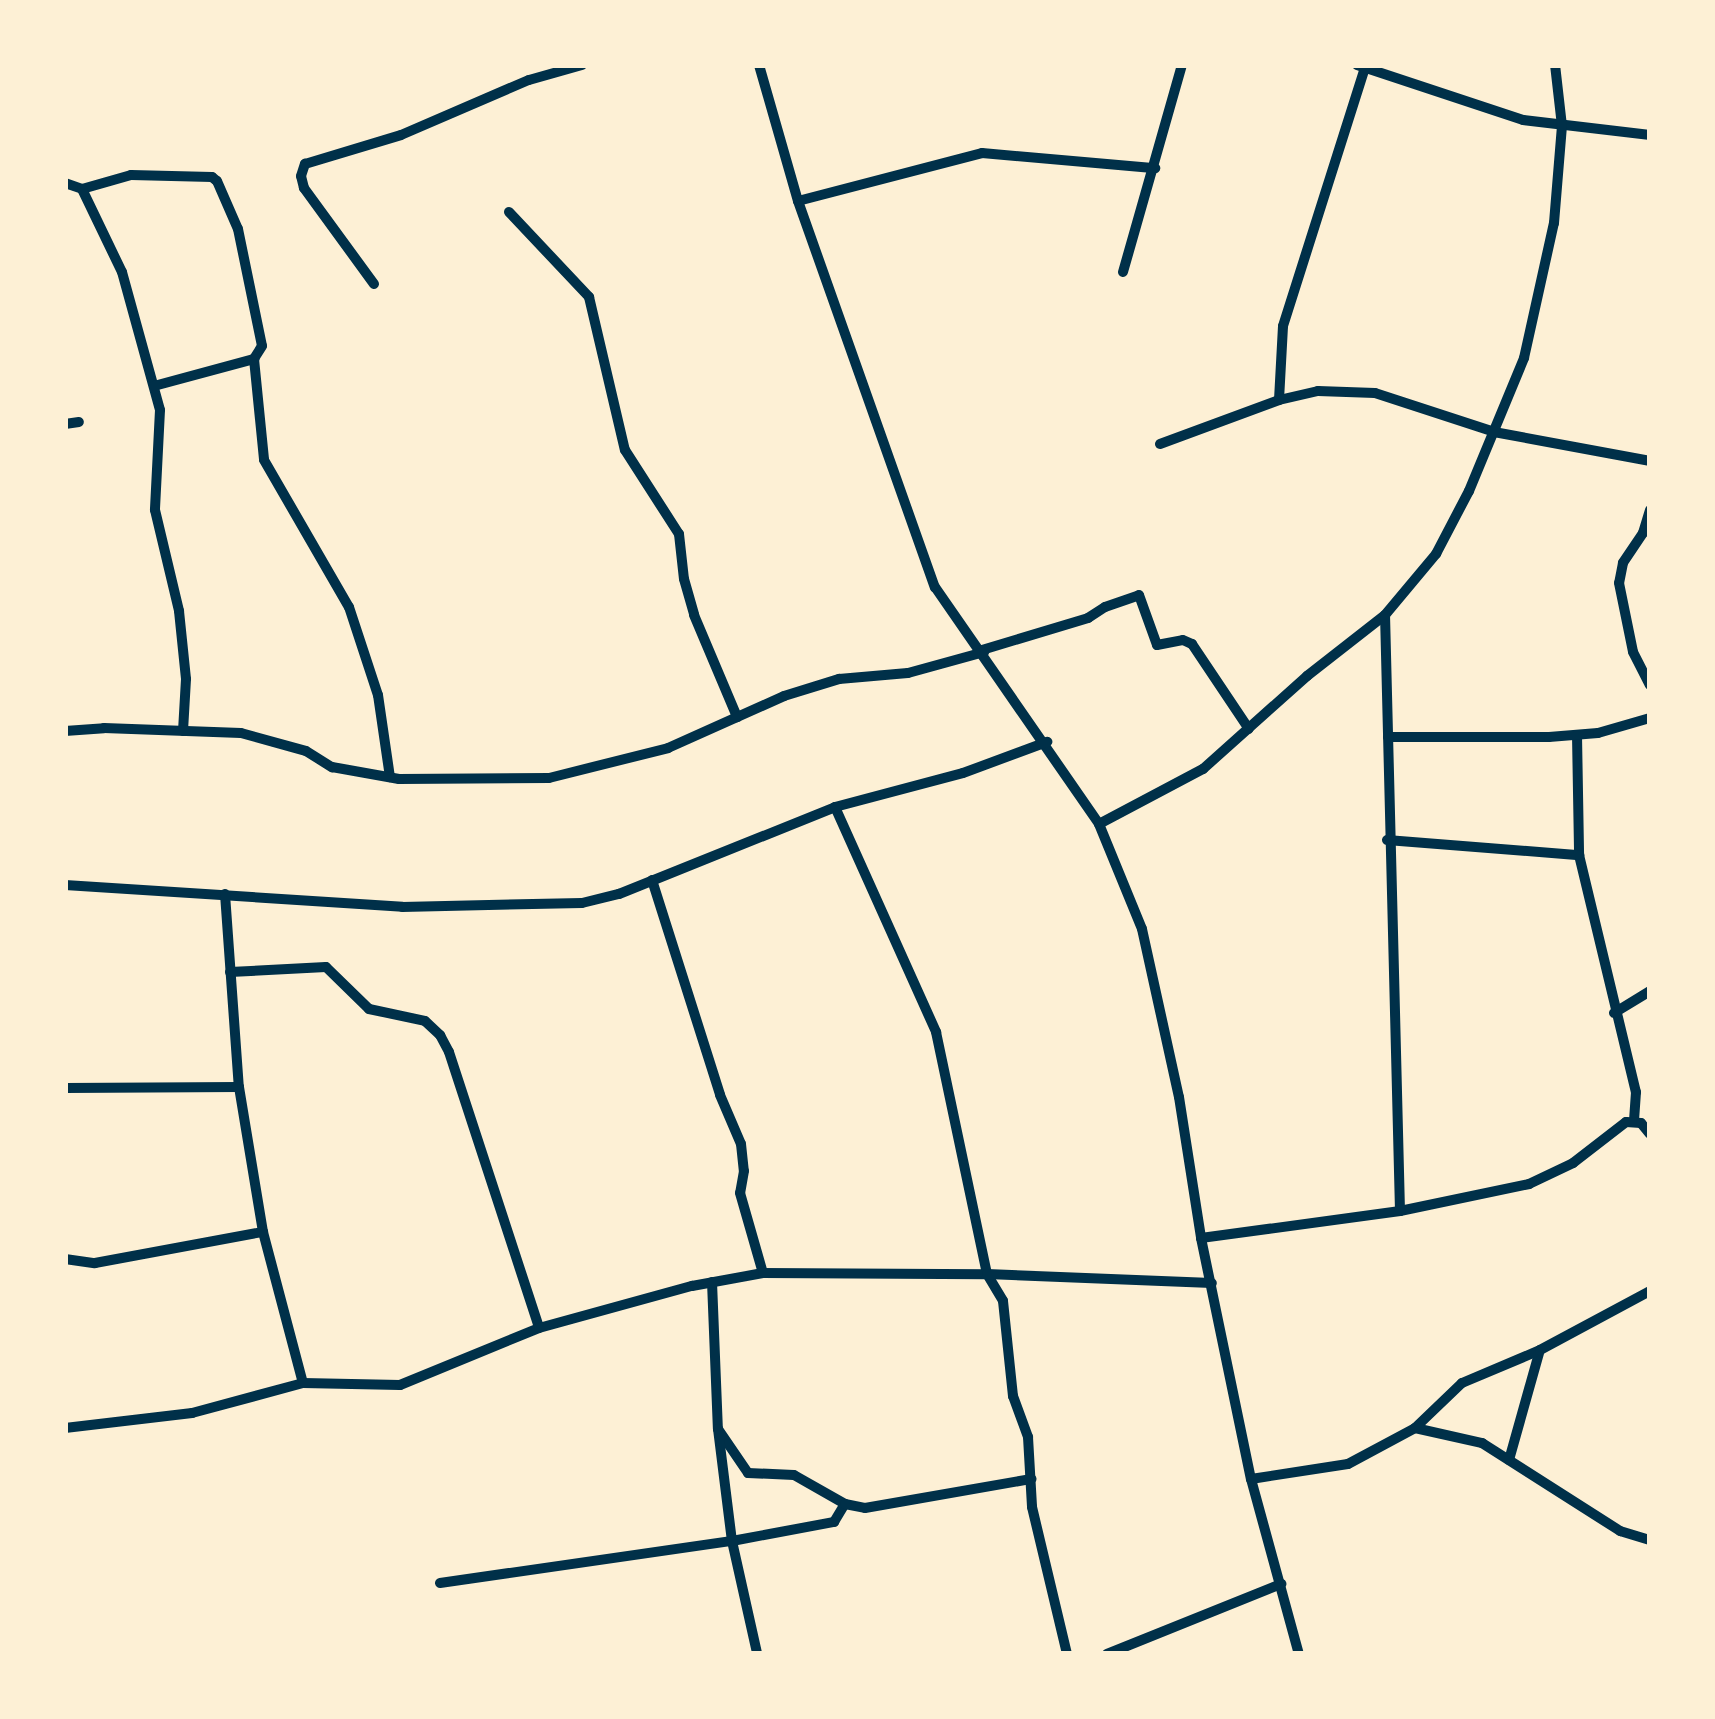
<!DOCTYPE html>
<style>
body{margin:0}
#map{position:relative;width:1715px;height:1719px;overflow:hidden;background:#fdf0d5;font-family:Bitter,serif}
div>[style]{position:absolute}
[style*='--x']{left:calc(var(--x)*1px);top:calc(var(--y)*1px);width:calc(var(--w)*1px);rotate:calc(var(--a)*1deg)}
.minor>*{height:10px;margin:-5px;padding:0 5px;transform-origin:5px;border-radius:5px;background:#003049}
span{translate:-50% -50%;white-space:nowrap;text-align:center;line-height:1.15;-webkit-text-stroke:8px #fdf0d5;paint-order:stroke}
.frame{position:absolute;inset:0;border:68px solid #fdf0d5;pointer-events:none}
</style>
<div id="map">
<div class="minor">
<div style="--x:759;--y:65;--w:141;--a:74"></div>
<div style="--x:798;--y:201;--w:410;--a:70.5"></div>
<div style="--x:935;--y:587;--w:288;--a:55.3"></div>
<div style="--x:1099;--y:824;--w:113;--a:67.7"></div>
<div style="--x:1142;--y:929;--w:172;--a:77.6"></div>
<div style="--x:1179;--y:1097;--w:143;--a:81.1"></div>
<div style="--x:1201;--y:1238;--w:246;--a:78.3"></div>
<div style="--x:1251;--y:1479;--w:181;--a:74.7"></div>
<div style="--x:1357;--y:65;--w:175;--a:18.3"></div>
<div style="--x:1523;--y:120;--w:128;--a:6.7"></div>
<div style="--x:65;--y:183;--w:18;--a:19"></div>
<div style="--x:82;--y:189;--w:51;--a:-15.9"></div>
<div style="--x:131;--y:175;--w:81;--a:1.4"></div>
<div style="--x:212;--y:177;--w:6;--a:39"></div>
<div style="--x:217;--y:181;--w:52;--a:66.4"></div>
<div style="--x:238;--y:229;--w:119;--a:78.4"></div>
<div style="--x:262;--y:346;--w:15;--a:122"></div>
<div style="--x:254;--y:359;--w:101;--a:84.3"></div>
<div style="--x:264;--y:460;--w:170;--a:60"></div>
<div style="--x:349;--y:607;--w:93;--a:71.8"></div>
<div style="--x:378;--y:695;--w:83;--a:81.7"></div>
<div style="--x:82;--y:189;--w:92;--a:64.3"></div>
<div style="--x:122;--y:272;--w:143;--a:74.6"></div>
<div style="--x:160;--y:410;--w:100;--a:92.9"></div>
<div style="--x:155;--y:510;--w:104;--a:76.6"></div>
<div style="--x:179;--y:611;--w:68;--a:84.1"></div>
<div style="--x:186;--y:679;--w:52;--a:93.3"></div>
<div style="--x:798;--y:201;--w:190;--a:-14.6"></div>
<div style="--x:982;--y:153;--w:174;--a:5"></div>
<div style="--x:509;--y:212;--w:117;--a:46.7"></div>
<div style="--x:589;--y:297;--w:157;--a:76.8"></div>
<div style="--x:625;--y:450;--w:100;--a:57.3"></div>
<div style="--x:679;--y:534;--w:45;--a:83.7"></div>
<div style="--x:684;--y:579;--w:37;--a:74"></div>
<div style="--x:694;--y:615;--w:111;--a:67.1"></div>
<div style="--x:1123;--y:272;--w:215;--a:-74.1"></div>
<div style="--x:374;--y:284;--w:119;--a:-126.1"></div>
<div style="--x:304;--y:188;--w:12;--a:-104"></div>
<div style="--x:301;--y:176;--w:13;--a:-72"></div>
<div style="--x:305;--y:164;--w:100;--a:-16.8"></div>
<div style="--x:401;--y:135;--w:139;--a:-23.3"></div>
<div style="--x:529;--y:80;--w:55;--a:-15.8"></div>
<div style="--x:154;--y:386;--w:104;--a:-15.1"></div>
<div style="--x:1279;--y:400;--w:74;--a:-86.9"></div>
<div style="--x:1283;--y:326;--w:271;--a:-72.4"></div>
<div style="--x:65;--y:424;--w:14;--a:-8"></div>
<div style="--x:1160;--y:444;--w:127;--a:-20.3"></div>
<div style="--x:1279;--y:400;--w:40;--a:-13"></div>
<div style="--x:1318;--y:391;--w:57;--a:2"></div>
<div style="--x:1375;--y:393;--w:125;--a:18.1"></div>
<div style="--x:1494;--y:432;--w:159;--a:10.5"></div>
<div style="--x:1650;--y:510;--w:24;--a:107"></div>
<div style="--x:1643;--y:533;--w:36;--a:124"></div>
<div style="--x:1623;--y:563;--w:20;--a:101"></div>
<div style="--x:1619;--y:583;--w:70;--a:78.5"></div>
<div style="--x:1633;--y:652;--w:37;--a:63"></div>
<div style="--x:982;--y:650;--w:111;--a:-16.8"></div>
<div style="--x:1088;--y:618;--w:20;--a:-33"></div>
<div style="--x:1105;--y:607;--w:36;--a:-19"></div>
<div style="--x:1139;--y:595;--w:53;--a:70.2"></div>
<div style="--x:1157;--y:645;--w:26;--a:-11"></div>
<div style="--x:1183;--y:640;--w:10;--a:24"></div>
<div style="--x:1192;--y:644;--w:102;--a:56.2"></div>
<div style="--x:65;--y:731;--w:39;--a:-4"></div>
<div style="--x:104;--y:728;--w:137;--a:2.1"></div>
<div style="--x:241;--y:733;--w:67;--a:15.5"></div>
<div style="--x:306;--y:751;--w:31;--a:32"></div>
<div style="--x:332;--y:767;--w:68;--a:10.2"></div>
<div style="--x:399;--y:779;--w:150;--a:-0.4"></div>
<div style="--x:549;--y:778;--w:123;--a:-14.1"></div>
<div style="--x:668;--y:748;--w:127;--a:-24.1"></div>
<div style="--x:784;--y:696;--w:58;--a:-17.2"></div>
<div style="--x:839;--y:679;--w:69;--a:-5"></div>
<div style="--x:908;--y:673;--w:79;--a:-15.4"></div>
<div style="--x:1577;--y:735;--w:120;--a:89"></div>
<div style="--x:1579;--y:855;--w:244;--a:76.5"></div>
<div style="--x:1636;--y:1092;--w:30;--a:94"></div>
<div style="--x:1388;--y:737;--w:161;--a:0"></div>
<div style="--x:1549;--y:737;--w:49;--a:-4.7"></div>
<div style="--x:1598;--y:733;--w:54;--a:-16.1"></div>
<div style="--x:835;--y:807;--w:247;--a:65.8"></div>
<div style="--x:936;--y:1032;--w:247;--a:78.1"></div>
<div style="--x:987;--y:1274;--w:31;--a:59"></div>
<div style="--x:1003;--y:1301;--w:96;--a:84"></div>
<div style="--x:1013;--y:1396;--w:44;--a:69.9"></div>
<div style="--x:1028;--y:1437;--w:70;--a:86.7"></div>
<div style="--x:1032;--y:1507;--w:151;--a:76.6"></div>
<div style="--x:1099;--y:824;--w:118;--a:-27.9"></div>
<div style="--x:1203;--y:769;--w:140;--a:-41.8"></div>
<div style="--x:1307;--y:676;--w:99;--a:-38"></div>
<div style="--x:1385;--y:615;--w:80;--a:-50.1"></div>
<div style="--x:1436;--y:554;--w:71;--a:-62.4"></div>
<div style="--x:1469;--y:491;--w:144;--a:-67.5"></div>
<div style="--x:1524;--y:358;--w:138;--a:-77.5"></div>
<div style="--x:1554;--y:223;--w:97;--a:-85.3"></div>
<div style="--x:1562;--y:126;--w:61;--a:-96.5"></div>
<div style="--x:1387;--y:840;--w:193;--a:4.5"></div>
<div style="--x:652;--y:880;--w:225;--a:72.4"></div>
<div style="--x:720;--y:1095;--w:53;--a:66.8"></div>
<div style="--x:741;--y:1144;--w:27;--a:84"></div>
<div style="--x:744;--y:1171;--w:22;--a:100"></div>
<div style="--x:740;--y:1193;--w:83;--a:74"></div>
<div style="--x:65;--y:885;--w:338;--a:3.7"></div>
<div style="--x:402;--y:907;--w:180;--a:-1.3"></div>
<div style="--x:582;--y:903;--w:38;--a:-14"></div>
<div style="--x:619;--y:894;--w:233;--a:-21.9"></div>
<div style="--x:835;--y:807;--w:132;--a:-14.9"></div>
<div style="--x:963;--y:773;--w:90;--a:-20.3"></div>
<div style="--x:225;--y:894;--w:194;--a:85.9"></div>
<div style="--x:239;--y:1087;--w:147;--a:80.6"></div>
<div style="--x:263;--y:1232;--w:156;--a:75.2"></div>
<div style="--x:230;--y:972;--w:96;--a:-3"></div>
<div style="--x:326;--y:967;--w:60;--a:44.3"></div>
<div style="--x:369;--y:1009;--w:57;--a:12.1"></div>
<div style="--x:425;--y:1021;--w:21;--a:43"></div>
<div style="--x:440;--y:1035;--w:19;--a:62"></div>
<div style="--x:449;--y:1052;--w:290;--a:71.9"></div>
<div style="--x:1614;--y:1013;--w:42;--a:-31.4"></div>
<div style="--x:65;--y:1088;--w:174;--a:-0.3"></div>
<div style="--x:1400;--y:1211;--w:132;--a:-11.8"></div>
<div style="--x:1529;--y:1184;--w:49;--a:-25.5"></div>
<div style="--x:1573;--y:1163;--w:67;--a:-37.7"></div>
<div style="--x:1626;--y:1122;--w:15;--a:4"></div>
<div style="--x:1641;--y:1123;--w:14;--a:51"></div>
<div style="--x:1201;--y:1238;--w:201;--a:-7.7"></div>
<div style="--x:1400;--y:1211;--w:596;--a:-91.44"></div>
<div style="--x:65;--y:1259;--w:30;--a:8"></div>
<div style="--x:95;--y:1263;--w:171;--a:-10.5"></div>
<div style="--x:712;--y:1282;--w:147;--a:87.7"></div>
<div style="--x:718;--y:1429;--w:53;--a:55.7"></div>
<div style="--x:748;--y:1473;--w:46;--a:2.5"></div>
<div style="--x:794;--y:1475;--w:59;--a:29.6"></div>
<div style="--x:65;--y:1428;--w:128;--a:-6.7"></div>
<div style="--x:192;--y:1413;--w:115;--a:-15.1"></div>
<div style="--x:303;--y:1383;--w:97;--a:1.2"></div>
<div style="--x:400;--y:1385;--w:150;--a:-22.3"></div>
<div style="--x:539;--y:1328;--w:159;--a:-15.4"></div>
<div style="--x:692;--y:1286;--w:72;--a:-10.4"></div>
<div style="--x:763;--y:1273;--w:224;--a:0.3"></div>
<div style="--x:987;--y:1274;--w:225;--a:2.3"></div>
<div style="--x:1415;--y:1428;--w:69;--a:12.6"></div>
<div style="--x:1482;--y:1443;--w:164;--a:32.5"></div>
<div style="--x:1620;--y:1531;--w:31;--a:17"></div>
<div style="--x:718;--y:1429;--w:113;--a:82.9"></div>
<div style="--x:732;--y:1541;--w:115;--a:77.4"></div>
<div style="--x:1509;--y:1460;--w:114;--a:-74.3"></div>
<div style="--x:1251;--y:1479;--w:98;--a:-8.8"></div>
<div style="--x:1348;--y:1464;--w:76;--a:-28.2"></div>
<div style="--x:1415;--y:1428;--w:65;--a:-43.8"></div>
<div style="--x:1462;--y:1383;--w:85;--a:-22.9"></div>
<div style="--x:1540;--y:1350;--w:125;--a:-28.2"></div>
<div style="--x:440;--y:1583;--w:295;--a:-8.2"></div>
<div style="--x:732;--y:1541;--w:104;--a:-10.6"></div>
<div style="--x:834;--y:1522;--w:21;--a:-59"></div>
<div style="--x:845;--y:1504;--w:20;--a:11"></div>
<div style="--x:865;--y:1508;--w:169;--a:-9.9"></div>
<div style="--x:1107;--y:1654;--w:188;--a:-21.9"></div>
</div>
<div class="frame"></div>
</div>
